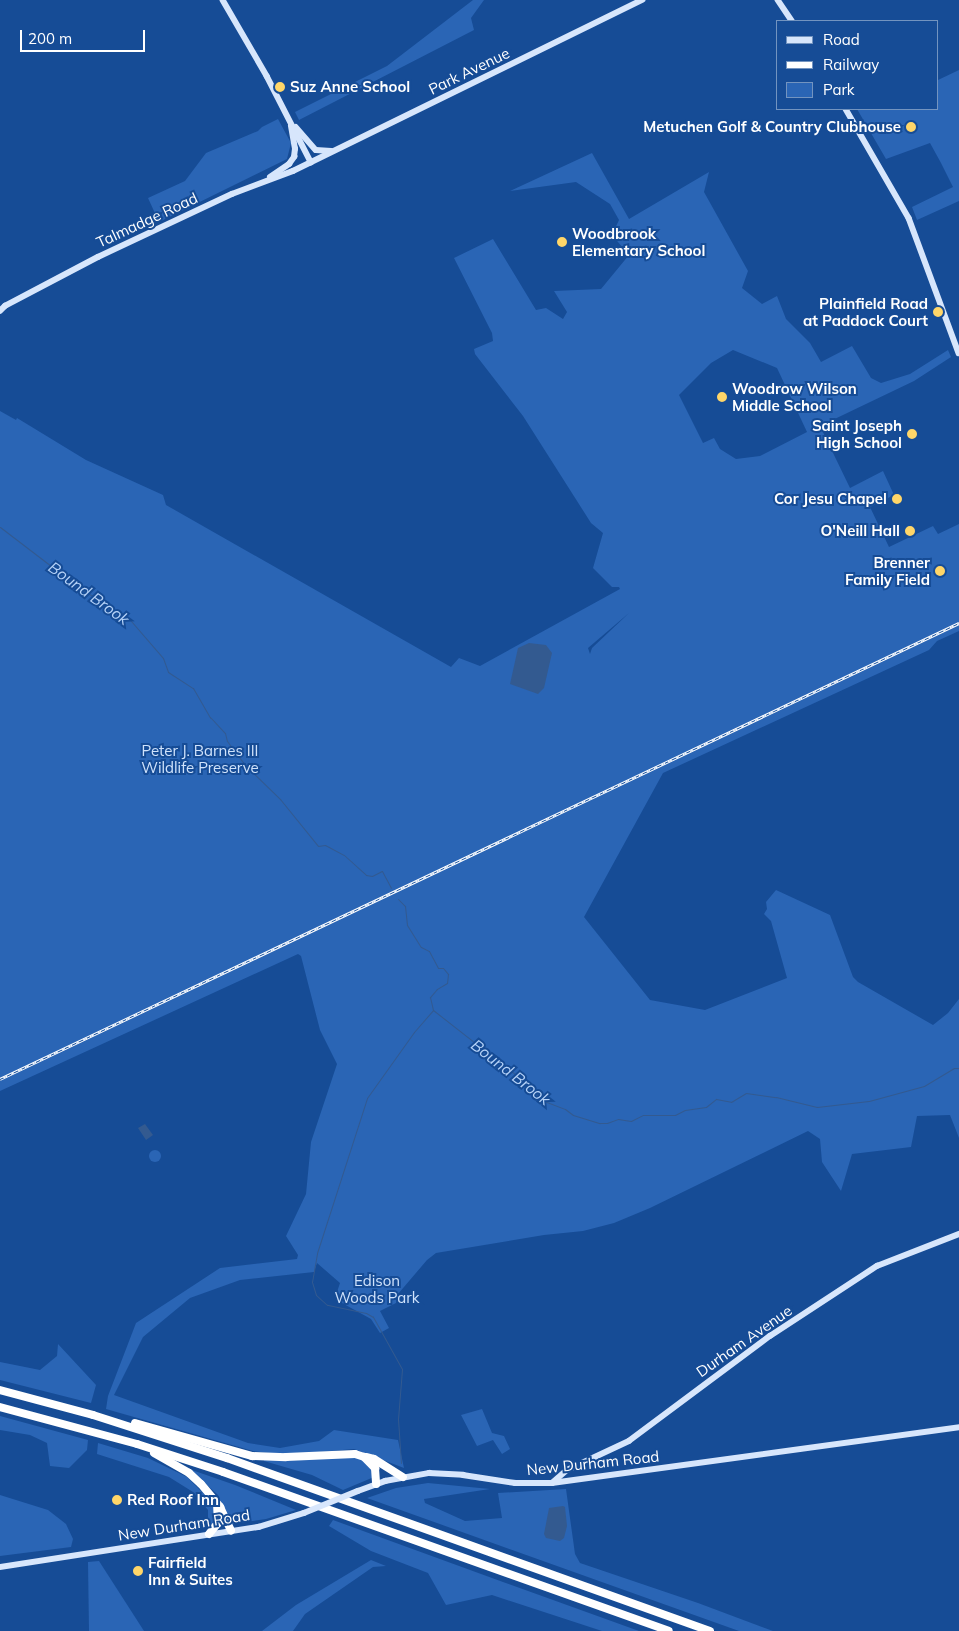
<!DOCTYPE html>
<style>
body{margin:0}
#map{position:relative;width:959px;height:1631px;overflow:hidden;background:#164c96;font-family:Mulish,sans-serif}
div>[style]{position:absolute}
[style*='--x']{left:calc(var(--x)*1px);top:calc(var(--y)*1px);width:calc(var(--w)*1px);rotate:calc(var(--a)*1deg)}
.green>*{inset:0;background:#2a65b5}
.round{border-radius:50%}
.water>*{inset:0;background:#335a90}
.stream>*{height:1px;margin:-0.5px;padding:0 0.5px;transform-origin:0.5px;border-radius:0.5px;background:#335a90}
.secondary>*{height:5.5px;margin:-2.75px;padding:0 2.75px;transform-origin:2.75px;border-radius:2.75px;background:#d7e6fc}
.highway>*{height:8px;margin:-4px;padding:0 4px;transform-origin:4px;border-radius:4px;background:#fff}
.rail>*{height:3px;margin-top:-1.5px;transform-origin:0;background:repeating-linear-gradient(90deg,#164c96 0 4px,#fff 0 8px);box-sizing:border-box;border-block:1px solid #fff}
.secondary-bridge>*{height:5.5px;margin:-2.75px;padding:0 2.75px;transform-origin:2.75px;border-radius:2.75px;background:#d7e6fc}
.dots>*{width:14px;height:14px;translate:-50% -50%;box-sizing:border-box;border:2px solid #164c96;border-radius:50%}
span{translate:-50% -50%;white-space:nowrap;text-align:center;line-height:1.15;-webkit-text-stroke:4px #164c96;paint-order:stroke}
.street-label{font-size:15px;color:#fff}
.poi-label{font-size:15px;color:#fff;font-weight:700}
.left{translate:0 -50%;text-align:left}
.right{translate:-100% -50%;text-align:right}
.park-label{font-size:15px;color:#d0e3fc}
.water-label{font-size:16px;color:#b5d2f8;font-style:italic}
.legend{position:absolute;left:776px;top:20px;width:162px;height:90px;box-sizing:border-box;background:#164c96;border:1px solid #7394c0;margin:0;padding:6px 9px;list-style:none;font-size:15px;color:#fff}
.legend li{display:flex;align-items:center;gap:10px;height:25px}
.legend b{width:25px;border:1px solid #7394c0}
.scale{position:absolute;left:20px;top:30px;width:125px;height:22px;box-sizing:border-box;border:2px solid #fff;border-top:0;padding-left:6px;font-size:15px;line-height:18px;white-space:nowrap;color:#fff;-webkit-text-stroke:4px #164c96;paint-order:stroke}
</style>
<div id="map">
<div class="green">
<div style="clip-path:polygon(473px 0,484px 0,471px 18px,474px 30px,299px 120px,295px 112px,387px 66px)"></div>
<div style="clip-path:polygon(959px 70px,959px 201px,917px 220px,912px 207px,953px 187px,941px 163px,930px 143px,886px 159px,857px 109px,938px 109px,938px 80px)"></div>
<div style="clip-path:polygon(278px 119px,291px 143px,287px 159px,159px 222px,148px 198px,185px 181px,206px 153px,258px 131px,262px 127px)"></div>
<div style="clip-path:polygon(evenodd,592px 153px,629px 219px,709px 172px,704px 192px,748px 271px,742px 288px,762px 304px,777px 296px,786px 319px,810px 343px,821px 362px,852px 346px,871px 378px,881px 383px,910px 374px,948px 350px,951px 357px,914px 381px,820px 426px,850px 488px,883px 471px,894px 495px,870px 507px,889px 547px,933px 526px,938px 534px,959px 524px,959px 631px,937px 641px,929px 650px,663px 773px,584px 917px,650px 1000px,705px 1010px,787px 978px,771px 921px,764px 914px,767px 909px,766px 902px,776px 890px,830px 915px,853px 977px,858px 982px,933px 1025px,948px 1013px,959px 999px,959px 1138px,950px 1115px,917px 1116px,911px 1147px,852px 1154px,841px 1191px,822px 1162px,820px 1139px,808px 1131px,650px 1208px,614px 1223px,583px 1231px,544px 1235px,436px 1253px,427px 1260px,398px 1294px,396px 1303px,380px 1311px,389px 1328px,380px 1333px,371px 1319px,342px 1303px,337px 1292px,340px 1283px,317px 1263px,314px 1272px,240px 1280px,190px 1298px,143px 1337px,114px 1395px,248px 1443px,280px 1448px,319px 1441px,334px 1430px,398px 1440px,404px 1468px,354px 1449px,285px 1455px,253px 1451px,106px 1409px,108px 1396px,136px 1323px,220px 1268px,297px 1259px,298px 1255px,286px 1236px,306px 1194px,311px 1142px,337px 1064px,320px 1030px,301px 956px,298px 954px,0 1091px,0 411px,16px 420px,17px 418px,86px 460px,163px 495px,166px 505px,451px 667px,459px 658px,480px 666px,620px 589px,619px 587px,612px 587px,593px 568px,603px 533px,591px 523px,523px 416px,475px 354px,474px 349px,493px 341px,492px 333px,454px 258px,493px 239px,536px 310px,546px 308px,563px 319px,567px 312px,554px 291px,601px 289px,629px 255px,612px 235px,619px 220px,610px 204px,576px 182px,510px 191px,592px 153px,733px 350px,777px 368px,807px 432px,760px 456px,736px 459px,720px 449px,714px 438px,703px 443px,679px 395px,711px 363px,733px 350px,592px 153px,629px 613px,592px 648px,590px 654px,588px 648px,629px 613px)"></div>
<div class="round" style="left:149px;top:1150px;width:12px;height:12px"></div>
<div style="clip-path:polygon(58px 1344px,96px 1385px,91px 1403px,0 1380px,0 1362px,40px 1370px,57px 1356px)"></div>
<div style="clip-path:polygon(482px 1409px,492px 1433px,504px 1436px,510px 1449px,502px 1454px,493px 1440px,477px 1446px,461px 1415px)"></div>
<div style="clip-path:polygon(0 1416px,88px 1440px,87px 1450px,69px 1468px,50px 1466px,47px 1443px,30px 1435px,0 1430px)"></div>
<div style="clip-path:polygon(98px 1443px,148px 1458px,187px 1477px,213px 1503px,215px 1516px,212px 1524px,208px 1526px,208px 1510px,193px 1492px,169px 1477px,97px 1454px)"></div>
<div style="clip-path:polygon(349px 1456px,364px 1460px,371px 1469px,374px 1477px,343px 1490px,312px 1475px,264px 1461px,264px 1459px)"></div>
<div style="clip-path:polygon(189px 1469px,235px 1485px,296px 1510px,266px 1519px,233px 1524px,229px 1522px,218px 1495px)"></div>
<div style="clip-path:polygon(428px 1483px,490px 1489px,424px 1499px,425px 1503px,465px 1521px,502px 1518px,498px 1493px,566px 1489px,575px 1554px,580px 1563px,698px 1603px,773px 1631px,739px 1631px,367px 1498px,396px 1488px)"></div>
<div style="clip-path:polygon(0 1495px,48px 1510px,66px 1524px,73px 1539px,71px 1547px,0 1556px)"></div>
<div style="clip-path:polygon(333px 1520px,503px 1582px,639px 1631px,602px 1631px,492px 1595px,446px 1605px,428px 1573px,371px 1551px,329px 1526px)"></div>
<div style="clip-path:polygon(371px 1560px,386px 1566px,373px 1567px,305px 1614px,293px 1631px,262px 1631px,296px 1605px)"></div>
<div style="clip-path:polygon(99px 1561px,144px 1631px,89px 1631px,88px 1562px)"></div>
</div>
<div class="water">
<div style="clip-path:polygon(529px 643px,546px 645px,552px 653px,544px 688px,538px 694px,510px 684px,518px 648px)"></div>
<div style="clip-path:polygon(145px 1124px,153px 1135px,146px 1140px,138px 1128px)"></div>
<div style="clip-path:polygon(563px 1506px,565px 1507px,567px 1526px,564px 1538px,560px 1541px,546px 1538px,544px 1534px,549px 1508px)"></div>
</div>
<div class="stream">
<div style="--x:0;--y:527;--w:107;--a:37.4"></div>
<div style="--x:85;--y:592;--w:20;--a:27"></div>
<div style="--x:103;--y:601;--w:10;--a:53"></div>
<div style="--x:109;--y:609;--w:17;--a:17"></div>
<div style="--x:125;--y:614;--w:58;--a:49.2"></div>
<div style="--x:163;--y:658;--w:15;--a:70"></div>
<div style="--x:168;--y:672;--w:30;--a:33"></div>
<div style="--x:193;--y:688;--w:34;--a:60"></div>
<div style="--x:210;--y:717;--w:22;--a:47"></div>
<div style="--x:225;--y:733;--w:8;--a:76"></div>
<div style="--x:227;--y:741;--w:30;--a:53"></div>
<div style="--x:245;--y:765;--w:49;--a:44.2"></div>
<div style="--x:280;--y:799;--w:60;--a:51"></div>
<div style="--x:318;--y:846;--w:7;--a:-8"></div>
<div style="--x:325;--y:845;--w:21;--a:28"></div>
<div style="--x:344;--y:855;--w:30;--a:42"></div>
<div style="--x:366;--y:875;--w:6;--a:9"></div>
<div style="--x:372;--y:876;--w:11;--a:-27"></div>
<div style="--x:382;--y:871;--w:19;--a:62"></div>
<div style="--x:398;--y:899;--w:10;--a:45"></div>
<div style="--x:405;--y:906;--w:19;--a:84"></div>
<div style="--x:407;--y:925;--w:26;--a:58"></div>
<div style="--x:421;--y:947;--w:9;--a:27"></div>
<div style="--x:429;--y:951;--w:19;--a:62"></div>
<div style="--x:438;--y:968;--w:5;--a:0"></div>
<div style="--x:443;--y:968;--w:8;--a:50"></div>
<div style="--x:448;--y:974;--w:9;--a:96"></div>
<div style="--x:447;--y:983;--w:12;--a:149"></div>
<div style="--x:437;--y:989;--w:11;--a:131"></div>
<div style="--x:430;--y:997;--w:13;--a:77"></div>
<div style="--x:433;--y:1010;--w:115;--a:38"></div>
<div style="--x:524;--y:1081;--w:28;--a:45"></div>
<div style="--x:544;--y:1101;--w:22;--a:21"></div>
<div style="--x:565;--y:1109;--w:10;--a:37"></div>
<div style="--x:573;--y:1115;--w:28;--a:17"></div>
<div style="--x:600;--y:1123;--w:7;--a:0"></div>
<div style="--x:607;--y:1123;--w:12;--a:-20"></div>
<div style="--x:618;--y:1119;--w:13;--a:9"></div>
<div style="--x:631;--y:1121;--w:13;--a:-27"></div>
<div style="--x:643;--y:1115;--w:32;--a:0"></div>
<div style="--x:675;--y:1115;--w:11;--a:-27"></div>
<div style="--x:685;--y:1110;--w:21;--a:-8"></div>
<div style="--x:706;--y:1107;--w:13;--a:-39"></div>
<div style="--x:716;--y:1099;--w:15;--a:11"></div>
<div style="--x:731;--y:1102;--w:17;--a:-31"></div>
<div style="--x:746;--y:1093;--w:30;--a:8"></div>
<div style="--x:776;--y:1097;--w:42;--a:13.7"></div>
<div style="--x:817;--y:1107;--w:52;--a:-6.6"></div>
<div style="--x:869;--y:1101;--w:57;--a:-15.3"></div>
<div style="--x:924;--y:1086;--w:35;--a:-31"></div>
<div style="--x:954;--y:1068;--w:5;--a:0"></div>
<div style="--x:401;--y:1463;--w:44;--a:-93.9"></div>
<div style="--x:398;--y:1419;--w:50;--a:-85.4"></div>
<div style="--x:402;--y:1369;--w:60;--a:-119.1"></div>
<div style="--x:373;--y:1317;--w:8;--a:-150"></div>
<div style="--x:366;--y:1313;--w:40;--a:-168"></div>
<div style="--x:327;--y:1305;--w:15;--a:-138"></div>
<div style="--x:316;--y:1295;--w:14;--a:-107"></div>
<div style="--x:312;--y:1282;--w:29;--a:-80"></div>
<div style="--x:317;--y:1253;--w:163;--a:-72.1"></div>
<div style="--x:367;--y:1098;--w:81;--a:-54.5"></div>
<div style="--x:414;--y:1032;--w:29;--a:-49"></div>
</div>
<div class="secondary">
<div style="--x:223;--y:0;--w:88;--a:59.9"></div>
<div style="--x:267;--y:76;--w:97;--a:62.9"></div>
<div style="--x:778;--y:0;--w:25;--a:56"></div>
<div style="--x:846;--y:109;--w:126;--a:60"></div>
<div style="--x:909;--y:218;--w:144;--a:69.7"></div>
<div style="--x:296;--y:127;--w:30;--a:49"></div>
<div style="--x:316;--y:150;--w:15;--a:4"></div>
<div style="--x:270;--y:177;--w:23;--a:-34"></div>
<div style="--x:289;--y:164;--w:9;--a:-54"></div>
<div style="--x:294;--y:157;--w:8;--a:-83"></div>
<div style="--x:295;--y:149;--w:23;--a:-100"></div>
<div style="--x:0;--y:311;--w:7;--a:-45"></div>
<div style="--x:5;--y:306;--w:105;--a:-27.8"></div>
<div style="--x:98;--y:257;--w:148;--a:-25.2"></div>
<div style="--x:232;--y:194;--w:65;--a:-20.7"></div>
<div style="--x:293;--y:171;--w:389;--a:-26.1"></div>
<div style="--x:552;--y:1483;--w:20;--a:-41"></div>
<div style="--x:567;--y:1470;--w:68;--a:-25.1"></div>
<div style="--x:629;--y:1441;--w:176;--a:-36.7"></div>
<div style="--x:770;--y:1336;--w:128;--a:-33.2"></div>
<div style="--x:877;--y:1266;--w:88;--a:-21.3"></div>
<div style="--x:358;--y:1491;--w:29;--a:-20"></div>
<div style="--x:385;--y:1481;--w:45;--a:-10.3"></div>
<div style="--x:429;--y:1473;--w:34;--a:3"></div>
<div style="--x:463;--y:1475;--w:53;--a:8.7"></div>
<div style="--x:515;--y:1483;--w:37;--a:0"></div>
<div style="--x:552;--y:1483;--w:411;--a:-7.8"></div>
<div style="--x:0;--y:1567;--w:262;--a:-8.8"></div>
<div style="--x:259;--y:1527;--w:47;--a:-17.3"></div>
</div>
<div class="highway">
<div style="--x:0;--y:1390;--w:96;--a:15"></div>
<div style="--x:93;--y:1415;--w:141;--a:17.8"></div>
<div style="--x:227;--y:1458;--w:513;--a:19.71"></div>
<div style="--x:0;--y:1407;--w:142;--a:15.1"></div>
<div style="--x:137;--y:1444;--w:90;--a:18"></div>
<div style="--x:223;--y:1472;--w:473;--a:19.6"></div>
<div style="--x:135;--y:1423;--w:122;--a:15.8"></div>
<div style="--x:252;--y:1456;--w:34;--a:2"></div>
<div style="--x:286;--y:1457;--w:69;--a:-2.5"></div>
<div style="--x:355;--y:1454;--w:9;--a:18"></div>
<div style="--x:364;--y:1457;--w:16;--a:45"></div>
<div style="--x:375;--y:1468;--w:16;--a:86"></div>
<div style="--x:154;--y:1453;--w:40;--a:29.7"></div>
<div style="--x:189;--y:1473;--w:16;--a:43"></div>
<div style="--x:201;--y:1484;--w:30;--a:50"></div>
<div style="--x:220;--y:1507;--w:26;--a:65"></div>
<div style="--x:366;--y:1457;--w:8;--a:14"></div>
<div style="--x:374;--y:1459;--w:34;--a:32"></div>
<div style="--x:209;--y:1534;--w:14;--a:-51"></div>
<div style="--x:218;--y:1523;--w:17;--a:-93"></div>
</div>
<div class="rail">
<div style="--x:0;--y:1079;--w:1062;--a:-25.43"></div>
</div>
<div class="secondary-bridge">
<div style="--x:304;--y:1513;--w:58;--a:-22.2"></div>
</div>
<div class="dots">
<div style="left:280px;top:87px;background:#ffd669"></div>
<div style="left:911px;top:127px;background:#ffd669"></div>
<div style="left:562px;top:242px;background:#ffd669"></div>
<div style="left:938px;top:312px;background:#ffd669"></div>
<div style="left:722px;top:397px;background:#ffd669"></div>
<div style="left:912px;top:434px;background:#ffd669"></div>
<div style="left:897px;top:499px;background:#ffd669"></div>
<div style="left:910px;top:531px;background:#ffd669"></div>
<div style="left:940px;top:571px;background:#ffd669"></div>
<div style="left:117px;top:1500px;background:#ffd669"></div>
<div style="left:138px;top:1571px;background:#ffd669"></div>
</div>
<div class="street-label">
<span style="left:469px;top:71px;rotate:-26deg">Park Avenue</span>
<span style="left:147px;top:220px;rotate:-25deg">Talmadge Road</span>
<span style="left:744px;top:1341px;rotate:-35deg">Durham Avenue</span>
<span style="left:593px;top:1463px;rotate:-6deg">New Durham Road</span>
<span style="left:184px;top:1525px;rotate:-9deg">New Durham Road</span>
</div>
<div class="poi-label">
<span class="left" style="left:290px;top:87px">Suz Anne School</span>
<span class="right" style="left:901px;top:127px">Metuchen Golf &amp; Country Clubhouse</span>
<span class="left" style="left:572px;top:242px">Woodbrook<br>Elementary School</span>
<span class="right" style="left:928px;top:312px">Plainfield Road<br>at Paddock Court</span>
<span class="left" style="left:732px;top:397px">Woodrow Wilson<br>Middle School</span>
<span class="right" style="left:902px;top:434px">Saint Joseph<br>High School</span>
<span class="right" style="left:887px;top:499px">Cor Jesu Chapel</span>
<span class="right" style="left:900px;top:531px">O'Neill Hall</span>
<span class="right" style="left:930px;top:571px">Brenner<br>Family Field</span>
<span class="left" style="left:127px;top:1500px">Red Roof Inn</span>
<span class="left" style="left:148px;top:1571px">Fairfield<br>Inn &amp; Suites</span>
</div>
<div class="park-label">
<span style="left:200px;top:759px">Peter J. Barnes III<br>Wildlife Preserve</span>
<span style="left:377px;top:1289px">Edison<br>Woods Park</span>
</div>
<div class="water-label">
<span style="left:89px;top:593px;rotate:36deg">Bound Brook</span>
<span style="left:511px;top:1072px;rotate:38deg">Bound Brook</span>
</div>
<ul class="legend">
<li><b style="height:6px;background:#d7e6fc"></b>Road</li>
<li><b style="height:6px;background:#fff"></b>Railway</li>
<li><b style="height:14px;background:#2a65b5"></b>Park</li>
</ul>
<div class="scale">200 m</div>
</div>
